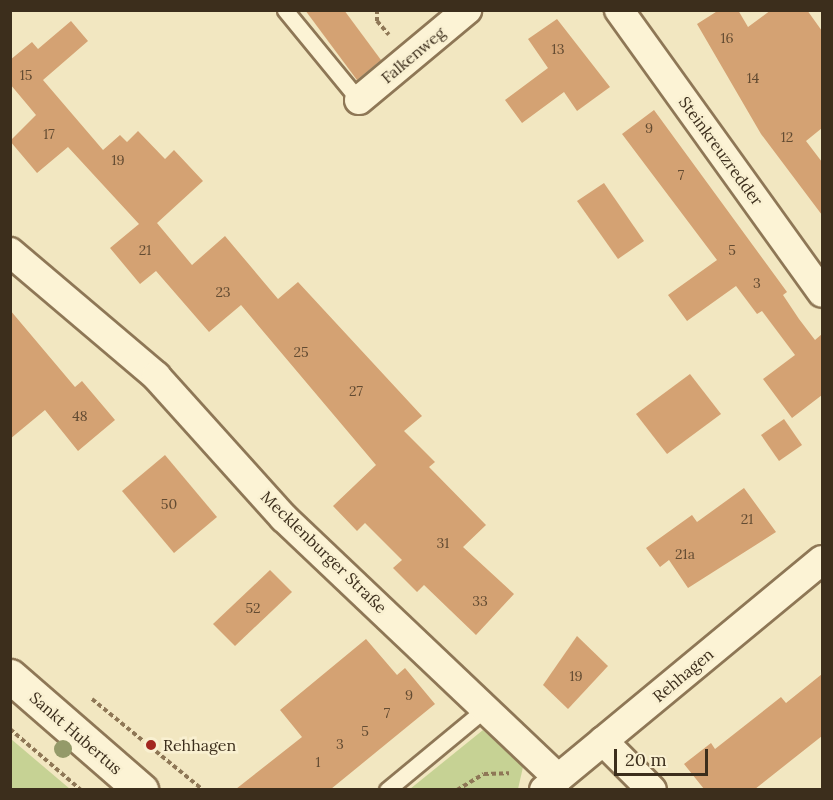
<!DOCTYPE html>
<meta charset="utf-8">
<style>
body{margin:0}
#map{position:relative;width:833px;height:800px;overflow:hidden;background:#f2e7c1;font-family:Lora,serif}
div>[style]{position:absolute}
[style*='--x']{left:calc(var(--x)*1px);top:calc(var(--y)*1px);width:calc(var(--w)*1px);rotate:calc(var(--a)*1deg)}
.green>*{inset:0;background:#c6d294}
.building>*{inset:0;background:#d4a273}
.path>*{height:4px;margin-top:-2px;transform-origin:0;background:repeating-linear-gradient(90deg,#8e7756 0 4.5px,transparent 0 7.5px)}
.roads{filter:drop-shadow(2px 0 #8e7756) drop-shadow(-2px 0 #8e7756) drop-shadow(0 2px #8e7756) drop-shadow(0 -2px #8e7756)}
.lane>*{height:15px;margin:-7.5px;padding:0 7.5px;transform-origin:7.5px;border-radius:7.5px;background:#fcf3d5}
.street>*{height:28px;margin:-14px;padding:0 14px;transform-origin:14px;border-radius:14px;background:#fcf3d5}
.secondary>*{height:33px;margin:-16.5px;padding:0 16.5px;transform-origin:16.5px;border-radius:16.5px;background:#fcf3d5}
.trees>*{width:18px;height:18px;margin:-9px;border-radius:50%;background:#949a69}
.dots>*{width:16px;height:16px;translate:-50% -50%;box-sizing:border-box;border:3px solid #f9f0d1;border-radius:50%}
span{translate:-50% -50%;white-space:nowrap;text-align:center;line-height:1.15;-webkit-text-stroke:5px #f9f0d1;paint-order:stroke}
.number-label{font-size:14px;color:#624b32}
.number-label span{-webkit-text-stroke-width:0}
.street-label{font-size:16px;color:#3c2e1c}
.poi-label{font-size:16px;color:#3c2e1c}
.left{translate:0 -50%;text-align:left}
.frame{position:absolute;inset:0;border:12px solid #3c2e1c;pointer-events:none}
.scale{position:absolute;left:614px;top:749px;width:94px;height:27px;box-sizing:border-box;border:3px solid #3c2e1c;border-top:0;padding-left:8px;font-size:18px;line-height:21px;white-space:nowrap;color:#3c2e1c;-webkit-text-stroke:4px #f9f0d1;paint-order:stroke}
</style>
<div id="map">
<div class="green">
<div style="clip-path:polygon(483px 730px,523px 767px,518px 789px,410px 789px)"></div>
<div style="clip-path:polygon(11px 739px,70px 789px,11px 789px)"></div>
</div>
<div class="building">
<div style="clip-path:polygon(305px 10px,344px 10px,381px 60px,357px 80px)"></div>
<div style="clip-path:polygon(719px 10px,738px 10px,748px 27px,771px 10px,807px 10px,822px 31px,822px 128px,806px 141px,822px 162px,822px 215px,761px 134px,697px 24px)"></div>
<div style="clip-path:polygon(557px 19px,610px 87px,577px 111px,564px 92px,522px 123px,505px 100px,548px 68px,528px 39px)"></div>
<div style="clip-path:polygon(71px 21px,88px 41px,43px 80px,103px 150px,120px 135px,127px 142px,138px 131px,165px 159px,174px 150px,203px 181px,157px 223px,192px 265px,225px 236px,278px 299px,298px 282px,422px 416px,404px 431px,435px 462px,429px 467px,486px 525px,463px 547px,514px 594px,476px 635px,424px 585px,417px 592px,393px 568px,402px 560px,365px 523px,357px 531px,333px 506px,376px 465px,241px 305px,209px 332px,156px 271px,140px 284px,110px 248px,139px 224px,68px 147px,37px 173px,10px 141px,36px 115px,10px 84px,10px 60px,32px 42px,38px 49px)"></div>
<div style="clip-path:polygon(654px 110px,787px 292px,783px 295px,799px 319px,815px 340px,822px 334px,822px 395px,792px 418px,763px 379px,795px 355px,762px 311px,757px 314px,736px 286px,687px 321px,668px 295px,717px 260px,622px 134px)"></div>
<div style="clip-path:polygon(604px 183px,644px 241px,618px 259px,577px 201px)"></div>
<div style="clip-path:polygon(10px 310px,75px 387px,82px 381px,115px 420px,78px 451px,45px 410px,10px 439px)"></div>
<div style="clip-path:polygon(690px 374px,721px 414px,667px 454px,636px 414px)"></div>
<div style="clip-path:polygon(784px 419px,802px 445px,779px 461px,761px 435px)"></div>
<div style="clip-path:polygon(165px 455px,217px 517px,174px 553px,122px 491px)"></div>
<div style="clip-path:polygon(744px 488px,776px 532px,688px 588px,669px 560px,660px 567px,646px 548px,692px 515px,697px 522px)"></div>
<div style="clip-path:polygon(270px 570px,292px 592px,235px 646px,213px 624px)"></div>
<div style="clip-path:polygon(577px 636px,608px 666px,568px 709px,543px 685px)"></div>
<div style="clip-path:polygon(366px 639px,397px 675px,405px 668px,435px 704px,331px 789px,236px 789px,302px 737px,280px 710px)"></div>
<div style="clip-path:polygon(822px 674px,822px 736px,755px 789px,704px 789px,684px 764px,711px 743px,715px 749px,781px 697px,786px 703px)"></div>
</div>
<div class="path">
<div style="--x:377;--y:10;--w:11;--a:90"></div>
<div style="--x:377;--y:21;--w:18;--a:49"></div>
<div style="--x:92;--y:699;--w:144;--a:39.3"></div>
<div style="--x:10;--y:729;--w:94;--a:40.7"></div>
<div style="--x:457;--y:790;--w:31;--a:-31"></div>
<div style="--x:484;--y:774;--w:25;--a:-2"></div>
</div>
<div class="roads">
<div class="lane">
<div style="--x:285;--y:10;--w:117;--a:50.6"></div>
<div style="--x:387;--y:790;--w:129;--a:-39.6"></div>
</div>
<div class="street">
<div style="--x:619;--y:10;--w:348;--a:54.3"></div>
<div style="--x:359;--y:100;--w:141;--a:-39.8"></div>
<div style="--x:10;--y:252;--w:192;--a:40.3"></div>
<div style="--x:156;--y:376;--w:191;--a:48"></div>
<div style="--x:284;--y:518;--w:378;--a:43.5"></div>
<div style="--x:603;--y:741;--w:69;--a:45"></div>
<div style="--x:544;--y:790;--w:361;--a:-39.6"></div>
</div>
<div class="secondary">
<div style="--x:10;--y:676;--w:174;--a:41"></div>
</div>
</div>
<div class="trees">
<div style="left:63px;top:749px"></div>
</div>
<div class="dots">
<div style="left:151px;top:745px;background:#a32720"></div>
</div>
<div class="number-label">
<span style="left:727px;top:38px">16</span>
<span style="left:558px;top:49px">13</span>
<span style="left:26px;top:75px">15</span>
<span style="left:753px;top:78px">14</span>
<span style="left:649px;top:128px">9</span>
<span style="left:49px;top:134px">17</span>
<span style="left:787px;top:137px">12</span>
<span style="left:118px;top:160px">19</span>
<span style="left:681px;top:175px">7</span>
<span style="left:145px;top:250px">21</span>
<span style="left:732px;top:250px">5</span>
<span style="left:757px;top:283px">3</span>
<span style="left:223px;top:292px">23</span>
<span style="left:301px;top:352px">25</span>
<span style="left:356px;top:391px">27</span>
<span style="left:80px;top:416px">48</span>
<span style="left:169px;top:504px">50</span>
<span style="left:747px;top:519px">21</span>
<span style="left:443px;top:543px">31</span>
<span style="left:685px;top:554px">21a</span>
<span style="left:480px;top:601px">33</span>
<span style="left:253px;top:608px">52</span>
<span style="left:576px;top:676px">19</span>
<span style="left:409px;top:695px">9</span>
<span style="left:387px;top:713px">7</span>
<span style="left:365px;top:731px">5</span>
<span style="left:340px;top:744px">3</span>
<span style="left:318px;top:762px">1</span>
</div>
<div class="street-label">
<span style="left:413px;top:55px;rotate:-40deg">Falkenweg</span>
<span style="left:721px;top:151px;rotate:54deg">Steinkreuzredder</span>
<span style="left:324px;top:552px;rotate:44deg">Mecklenburger Straße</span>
<span style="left:683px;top:675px;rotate:-40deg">Rehhagen</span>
<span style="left:76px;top:733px;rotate:41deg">Sankt Hubertus</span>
</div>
<div class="poi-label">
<span class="left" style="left:163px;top:745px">Rehhagen</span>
</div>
<div class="frame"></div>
<div class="scale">20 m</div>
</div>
